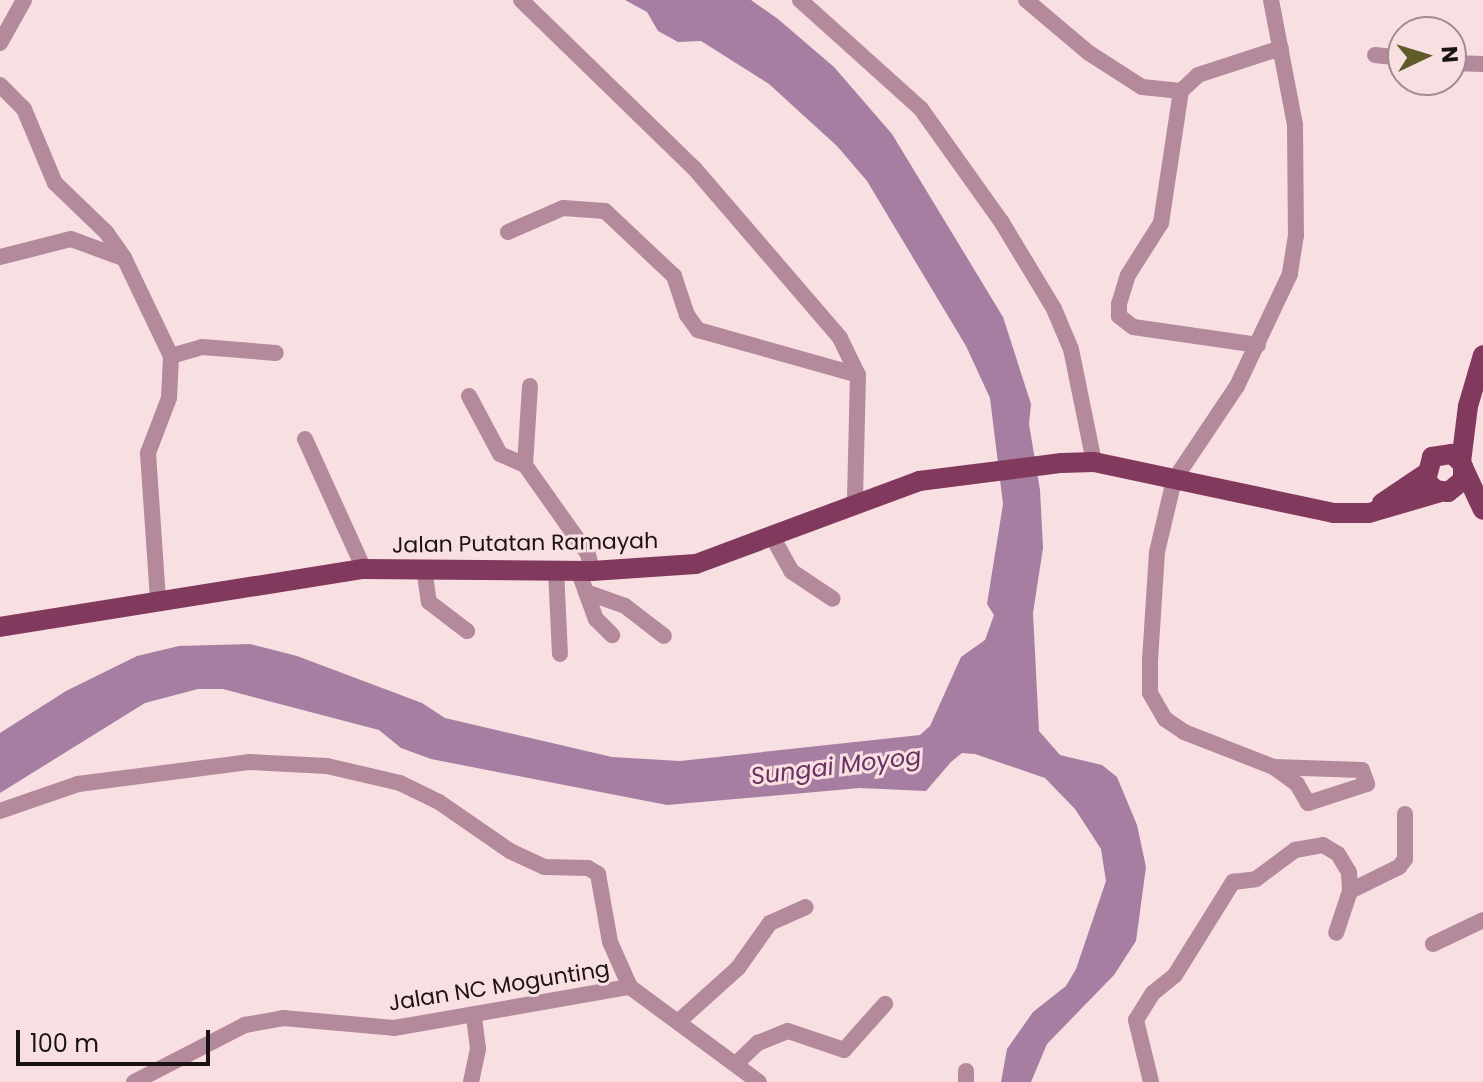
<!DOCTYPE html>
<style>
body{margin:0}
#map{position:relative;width:1483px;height:1082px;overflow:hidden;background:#f8dfe1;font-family:Poppins,sans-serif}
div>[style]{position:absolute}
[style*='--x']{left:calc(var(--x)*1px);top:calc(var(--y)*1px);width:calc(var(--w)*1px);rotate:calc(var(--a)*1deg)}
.water>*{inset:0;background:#a67ea1}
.minor>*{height:16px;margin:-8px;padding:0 8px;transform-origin:8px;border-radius:8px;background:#b4899c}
.major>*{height:20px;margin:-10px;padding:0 10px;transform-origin:10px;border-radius:10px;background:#82395e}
span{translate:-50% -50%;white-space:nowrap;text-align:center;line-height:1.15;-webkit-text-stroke:6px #f8dfe1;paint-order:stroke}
.street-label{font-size:22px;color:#1b1213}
.water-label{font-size:24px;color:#663260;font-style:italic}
.north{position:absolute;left:1387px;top:16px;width:80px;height:80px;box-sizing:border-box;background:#f8dfe1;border:2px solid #a08d8f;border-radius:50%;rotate:86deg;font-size:22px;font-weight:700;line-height:32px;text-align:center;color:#1b1213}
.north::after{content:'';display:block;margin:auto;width:28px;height:36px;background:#5e5d2a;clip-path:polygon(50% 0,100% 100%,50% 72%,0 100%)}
.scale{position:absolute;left:16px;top:1030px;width:194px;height:36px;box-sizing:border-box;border:4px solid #1b1213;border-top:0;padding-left:10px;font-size:24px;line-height:28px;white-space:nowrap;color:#1b1213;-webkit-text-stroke:6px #f8dfe1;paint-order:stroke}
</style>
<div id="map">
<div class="water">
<div style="clip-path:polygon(625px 0,751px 0,778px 19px,834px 67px,892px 134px,1003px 317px,1031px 404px,1029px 424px,1040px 490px,1043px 548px,1033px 613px,1039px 731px,1060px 755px,1102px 765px,1117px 777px,1137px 825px,1146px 867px,1136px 941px,1114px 975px,1047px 1044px,1031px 1082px,1001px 1082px,1007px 1049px,1033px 1012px,1066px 986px,1076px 969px,1106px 881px,1101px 849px,1075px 809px,1045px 778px,975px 754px,962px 753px,951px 762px,926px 791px,860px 788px,667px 805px,431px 759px,401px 748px,379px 730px,223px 689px,198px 689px,145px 703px,0 793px,0 733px,66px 691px,137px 656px,179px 646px,250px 644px,297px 656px,422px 703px,445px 718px,612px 757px,680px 761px,920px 735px,930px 726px,961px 657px,985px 640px,994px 615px,987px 604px,1003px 504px,990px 398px,966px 346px,867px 181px,837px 146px,769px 84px,701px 41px,678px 42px,658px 31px,647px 12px)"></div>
</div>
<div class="minor">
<div style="--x:521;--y:0;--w:241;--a:44.2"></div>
<div style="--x:694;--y:168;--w:224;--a:49.3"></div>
<div style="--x:840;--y:338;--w:41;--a:64.1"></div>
<div style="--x:858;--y:375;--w:126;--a:91.4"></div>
<div style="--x:800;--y:0;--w:163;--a:42"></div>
<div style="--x:921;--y:109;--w:138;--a:54.5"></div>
<div style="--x:1001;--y:221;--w:103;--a:58.9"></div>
<div style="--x:1054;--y:309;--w:43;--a:67"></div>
<div style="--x:1071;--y:349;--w:115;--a:78.5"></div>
<div style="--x:1026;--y:0;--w:82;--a:40.1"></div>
<div style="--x:1089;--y:53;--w:63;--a:32.7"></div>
<div style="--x:1142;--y:87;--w:39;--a:6"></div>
<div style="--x:1271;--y:0;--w:127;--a:79.1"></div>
<div style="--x:1295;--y:125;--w:110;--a:89.5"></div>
<div style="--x:1296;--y:235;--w:39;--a:99"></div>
<div style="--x:1290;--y:274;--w:124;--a:115.3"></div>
<div style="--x:1237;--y:386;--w:113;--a:123.8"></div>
<div style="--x:1174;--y:480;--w:74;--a:103.3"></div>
<div style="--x:1157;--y:552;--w:109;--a:93.7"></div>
<div style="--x:1150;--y:661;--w:32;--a:90"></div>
<div style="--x:1150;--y:693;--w:30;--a:60"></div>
<div style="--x:1165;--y:719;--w:23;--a:34"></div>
<div style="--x:1184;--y:732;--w:97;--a:21.3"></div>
<div style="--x:1274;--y:767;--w:88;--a:2"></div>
<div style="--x:1362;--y:770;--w:15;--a:70"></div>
<div style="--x:1367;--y:784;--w:62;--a:162.1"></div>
<div style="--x:1308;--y:803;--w:22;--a:-120"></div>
<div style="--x:1297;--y:784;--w:29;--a:-144"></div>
<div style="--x:0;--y:43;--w:49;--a:-60.8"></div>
<div style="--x:1375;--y:55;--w:28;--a:6"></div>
<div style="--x:1451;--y:63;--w:32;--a:2"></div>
<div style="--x:0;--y:85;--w:34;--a:45"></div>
<div style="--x:24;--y:109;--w:80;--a:67.3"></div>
<div style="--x:55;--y:183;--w:71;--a:43.9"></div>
<div style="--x:106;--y:232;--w:32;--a:55"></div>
<div style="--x:124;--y:258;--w:109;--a:64.4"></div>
<div style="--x:171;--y:356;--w:42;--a:92.7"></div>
<div style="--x:169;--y:398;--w:59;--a:110.9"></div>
<div style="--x:148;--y:453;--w:146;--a:86.1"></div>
<div style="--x:508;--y:232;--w:60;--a:-23.6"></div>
<div style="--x:563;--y:208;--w:42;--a:4.1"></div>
<div style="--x:605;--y:211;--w:95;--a:43.3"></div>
<div style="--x:674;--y:276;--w:41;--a:71.6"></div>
<div style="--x:687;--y:315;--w:19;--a:54"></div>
<div style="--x:698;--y:330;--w:166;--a:15.7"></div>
<div style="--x:0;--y:257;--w:73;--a:-14.2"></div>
<div style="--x:71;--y:239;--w:55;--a:20.1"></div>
<div style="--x:1258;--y:345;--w:126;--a:-171.8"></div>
<div style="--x:1133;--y:327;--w:18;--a:-142"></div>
<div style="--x:1119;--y:316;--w:12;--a:-90"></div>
<div style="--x:1119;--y:304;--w:30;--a:-73"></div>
<div style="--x:1128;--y:275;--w:62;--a:-57.6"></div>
<div style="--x:1161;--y:223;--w:134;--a:-81.4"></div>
<div style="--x:1181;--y:91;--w:23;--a:-43"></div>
<div style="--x:1198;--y:75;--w:87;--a:-18"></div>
<div style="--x:171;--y:356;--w:32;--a:-16"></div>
<div style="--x:202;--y:347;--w:74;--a:4.6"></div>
<div style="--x:530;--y:386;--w:79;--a:93.6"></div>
<div style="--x:525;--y:465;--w:109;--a:54.7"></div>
<div style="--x:588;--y:554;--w:17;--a:77"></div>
<div style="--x:469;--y:396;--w:66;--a:61.9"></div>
<div style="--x:500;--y:454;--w:27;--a:24"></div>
<div style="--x:305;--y:439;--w:143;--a:65.6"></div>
<div style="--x:773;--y:538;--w:38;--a:61"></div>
<div style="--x:791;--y:571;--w:50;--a:33.7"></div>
<div style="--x:424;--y:568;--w:34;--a:82"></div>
<div style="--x:429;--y:602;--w:48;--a:37.3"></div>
<div style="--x:556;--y:570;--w:84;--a:87.3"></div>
<div style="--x:578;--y:570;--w:23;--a:70"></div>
<div style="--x:586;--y:592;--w:41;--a:19.7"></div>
<div style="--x:625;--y:606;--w:49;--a:37.6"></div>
<div style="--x:586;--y:592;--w:29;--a:70"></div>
<div style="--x:596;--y:619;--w:23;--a:45"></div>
<div style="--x:0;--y:811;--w:83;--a:-19.1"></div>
<div style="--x:78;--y:784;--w:172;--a:-7.3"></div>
<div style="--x:249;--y:762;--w:78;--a:2.9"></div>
<div style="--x:327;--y:766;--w:75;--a:13.1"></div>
<div style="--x:400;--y:783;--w:43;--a:26"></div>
<div style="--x:439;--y:802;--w:86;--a:34.6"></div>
<div style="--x:510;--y:851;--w:38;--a:25"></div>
<div style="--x:545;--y:867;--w:43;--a:1.3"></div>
<div style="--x:588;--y:868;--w:12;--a:31"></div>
<div style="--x:598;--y:874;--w:69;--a:80"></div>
<div style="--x:610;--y:942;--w:49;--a:66"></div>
<div style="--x:1350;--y:891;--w:55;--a:-26.1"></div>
<div style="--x:1399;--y:867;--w:10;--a:-53"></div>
<div style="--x:1405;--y:859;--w:45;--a:-90"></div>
<div style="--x:1433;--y:944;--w:55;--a:-25.6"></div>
<div style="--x:678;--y:1022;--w:81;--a:-42"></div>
<div style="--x:738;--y:968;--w:55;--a:-54.6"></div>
<div style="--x:770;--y:923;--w:39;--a:-24"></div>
<div style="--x:738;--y:1062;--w:28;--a:-44"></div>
<div style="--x:758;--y:1043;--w:32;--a:-22"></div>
<div style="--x:788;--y:1031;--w:59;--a:18.7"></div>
<div style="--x:844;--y:1050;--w:62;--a:-48.3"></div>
<div style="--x:134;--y:1082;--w:125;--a:-27.2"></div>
<div style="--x:245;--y:1025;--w:39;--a:-10"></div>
<div style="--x:283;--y:1018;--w:111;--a:5.1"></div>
<div style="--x:394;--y:1028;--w:240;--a:-9.9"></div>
<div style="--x:630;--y:987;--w:160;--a:36.4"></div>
<div style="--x:471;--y:1082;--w:34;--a:-78"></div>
<div style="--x:478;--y:1049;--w:35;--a:-97"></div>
<div style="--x:966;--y:1082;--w:11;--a:-90"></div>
<div style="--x:1151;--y:1082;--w:64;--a:-103.6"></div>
<div style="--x:1136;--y:1020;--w:32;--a:-58"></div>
<div style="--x:1153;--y:993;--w:28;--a:-39"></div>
<div style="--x:1175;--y:975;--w:110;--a:-58.1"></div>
<div style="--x:1233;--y:882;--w:23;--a:-7"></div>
<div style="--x:1256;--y:879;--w:49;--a:-36.6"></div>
<div style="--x:1295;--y:850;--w:28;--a:-10"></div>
<div style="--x:1323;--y:845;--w:17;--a:31"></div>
<div style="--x:1338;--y:854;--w:21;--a:59"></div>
<div style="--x:1349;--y:872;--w:19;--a:87"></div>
<div style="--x:1350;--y:891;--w:44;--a:108.4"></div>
</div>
<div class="major">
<div style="--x:1461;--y:462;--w:56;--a:-82.9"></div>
<div style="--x:1468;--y:406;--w:53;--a:-73.6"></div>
<div style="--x:1463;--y:467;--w:13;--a:90"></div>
<div style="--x:1463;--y:480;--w:19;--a:141"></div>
<div style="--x:1448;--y:492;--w:13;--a:-171"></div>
<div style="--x:1435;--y:490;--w:13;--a:-132"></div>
<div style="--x:1426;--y:480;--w:24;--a:-75"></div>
<div style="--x:1432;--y:457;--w:20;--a:-9"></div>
<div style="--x:1452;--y:454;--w:12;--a:42"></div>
<div style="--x:1461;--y:462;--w:5;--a:68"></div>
<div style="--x:1463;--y:467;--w:47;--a:65.1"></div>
<div style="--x:1382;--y:503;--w:52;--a:-34"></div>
<div style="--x:0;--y:627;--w:369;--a:-9.1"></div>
<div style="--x:364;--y:569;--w:228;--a:0.5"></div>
<div style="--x:592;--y:571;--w:104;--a:-3.9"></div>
<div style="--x:696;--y:564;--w:238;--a:-20.4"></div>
<div style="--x:919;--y:481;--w:144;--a:-7.2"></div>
<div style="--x:1062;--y:463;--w:32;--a:-2"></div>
<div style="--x:1094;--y:462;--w:244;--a:12"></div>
<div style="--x:1333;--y:513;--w:36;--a:0"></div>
<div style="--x:1369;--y:513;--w:75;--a:-16.3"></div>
</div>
<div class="street-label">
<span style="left:525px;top:543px;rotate:-1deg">Jalan Putatan Ramayah</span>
<span style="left:499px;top:986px;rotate:-9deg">Jalan NC Mogunting</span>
</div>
<div class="water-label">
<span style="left:836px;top:766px;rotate:-7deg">Sungai Moyog</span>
</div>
<div class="north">N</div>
<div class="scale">100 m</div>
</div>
